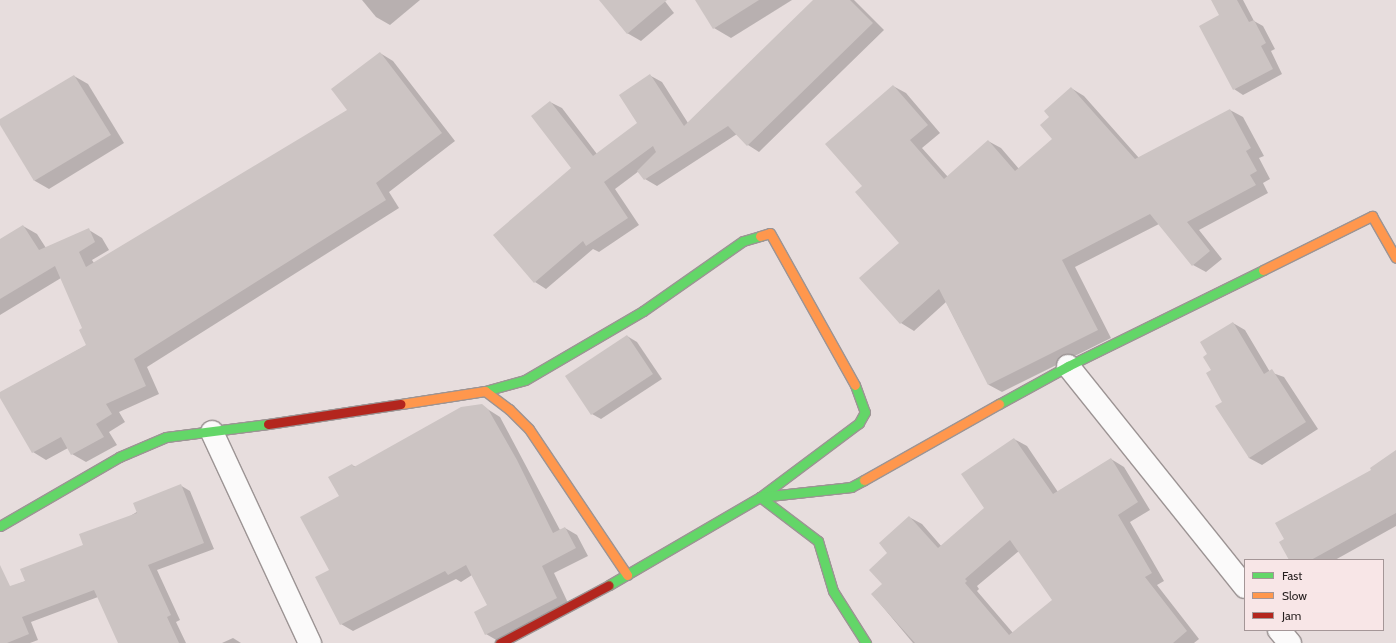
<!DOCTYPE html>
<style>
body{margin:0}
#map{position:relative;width:1396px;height:643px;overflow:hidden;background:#e7dddd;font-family:Cabin,sans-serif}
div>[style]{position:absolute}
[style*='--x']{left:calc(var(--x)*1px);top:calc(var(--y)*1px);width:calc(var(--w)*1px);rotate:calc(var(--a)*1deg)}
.shadow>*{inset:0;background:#0003}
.building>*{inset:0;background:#ccc4c3}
.roads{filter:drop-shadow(1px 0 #9c9494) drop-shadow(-1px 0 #9c9494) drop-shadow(0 1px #9c9494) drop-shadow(0 -1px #9c9494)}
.street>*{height:22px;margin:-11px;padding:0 11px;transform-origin:11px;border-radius:11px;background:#fbfafa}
.fast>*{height:9px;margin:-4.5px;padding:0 4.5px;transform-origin:4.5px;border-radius:4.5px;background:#63d668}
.slow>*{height:9px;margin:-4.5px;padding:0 4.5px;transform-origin:4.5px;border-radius:4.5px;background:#ff974d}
.jam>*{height:9px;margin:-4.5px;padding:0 4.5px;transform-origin:4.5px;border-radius:4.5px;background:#b3261e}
span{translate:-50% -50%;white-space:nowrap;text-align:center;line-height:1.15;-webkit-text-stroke:4px #f8e6e7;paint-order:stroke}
.legend{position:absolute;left:1244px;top:559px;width:140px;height:72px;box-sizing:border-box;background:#f8e6e7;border:1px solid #a49697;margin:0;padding:5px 7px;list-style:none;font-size:12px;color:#251e1e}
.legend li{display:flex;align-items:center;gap:8px;height:20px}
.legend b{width:20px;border:1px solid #a49697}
</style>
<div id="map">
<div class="shadow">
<div style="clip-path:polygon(362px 0,420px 0,390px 25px,376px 17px)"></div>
<div style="clip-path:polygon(600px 0,664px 0,674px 13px,641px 41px,627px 33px)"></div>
<div style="clip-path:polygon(696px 0,792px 0,731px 38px,714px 28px)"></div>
<div style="clip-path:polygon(815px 0,854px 0,884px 30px,759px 152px,748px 145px,737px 134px,657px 186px,645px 179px,639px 171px,615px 189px,639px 225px,599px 252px,593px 249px,546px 289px,535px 282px,573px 168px,550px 102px,562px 108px,597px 154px,639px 123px,651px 76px,662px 82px,688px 123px)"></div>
<div style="clip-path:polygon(1222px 0,1243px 0,1254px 21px,1263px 26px,1275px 49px,1271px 51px,1282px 74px,1243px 95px,1234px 89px,1220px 15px)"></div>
<div style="clip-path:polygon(380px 53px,393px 61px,455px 141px,389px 192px,399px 208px,147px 367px,159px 394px,119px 412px,125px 422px,109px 432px,117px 445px,86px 462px,72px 454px,68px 448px,46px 460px,33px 452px,0 393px,87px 345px,84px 329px,61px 278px,0 315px,0 240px,23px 226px,37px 234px,46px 248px,89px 230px,102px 238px,109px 250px,92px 260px,94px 263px,348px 111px)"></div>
<div style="clip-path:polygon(74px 76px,88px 84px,124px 143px,49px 189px,35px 181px,0 121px)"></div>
<div style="clip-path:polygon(893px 86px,906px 93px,940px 133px,922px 148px,948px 177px,988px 141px,1001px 148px,1019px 169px,1053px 140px,1051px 117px,1071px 88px,1084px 96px,1139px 158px,1230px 110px,1243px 117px,1264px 156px,1259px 158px,1270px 179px,1263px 183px,1268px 193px,1199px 230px,1222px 259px,1206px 272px,1193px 265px,1159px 224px,1075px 267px,1111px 338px,1002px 392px,989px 385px,946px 302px,914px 331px,901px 323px,861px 278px,900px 243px,864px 186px)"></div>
<div style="clip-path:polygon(1233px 323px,1245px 330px,1270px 372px,1284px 377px,1318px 429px,1262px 465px,1249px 458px,1212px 371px)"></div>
<div style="clip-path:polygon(627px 336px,637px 342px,662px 379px,601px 419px,592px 414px)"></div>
<div style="clip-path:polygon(481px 405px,500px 417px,560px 530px,565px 528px,577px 535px,588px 556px,554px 573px,569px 605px,498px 641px,486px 634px,489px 606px,472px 575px,461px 582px,456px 579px,353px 631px,341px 624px,330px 570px,340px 496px,352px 465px,356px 467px)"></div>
<div style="clip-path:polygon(evenodd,1014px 439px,1027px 446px,1058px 492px,1111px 459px,1124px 467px,1150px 510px,1130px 522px,1164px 581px,1157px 585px,1199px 639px,1194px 643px,913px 643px,872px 594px,883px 584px,909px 517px,922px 524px,942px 547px,985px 508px,1014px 439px,1019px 551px,1054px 600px,1013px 633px,977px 591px,979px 589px,977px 586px,1019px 551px)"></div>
<div style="clip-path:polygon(1396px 451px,1396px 526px,1335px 560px,1290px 560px,1373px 470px)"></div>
<div style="clip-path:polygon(180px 485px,190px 491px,214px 549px,157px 570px,180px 620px,176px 622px,186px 643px,120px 643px,98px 597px,31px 622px,38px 640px,30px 643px,0 643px,0 591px,26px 581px)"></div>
<div style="clip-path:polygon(233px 638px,241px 643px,222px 643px)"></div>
</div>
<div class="building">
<div style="clip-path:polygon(599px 0,667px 0,627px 34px)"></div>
<div style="clip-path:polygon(695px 0,759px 0,713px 29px)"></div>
<div style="clip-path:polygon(813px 0,850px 0,873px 23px,747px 146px,728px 126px,644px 180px,637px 171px,656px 152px,653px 146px,604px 182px,628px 218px,586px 246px,583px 241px,534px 283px,493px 235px,571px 168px,531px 116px,550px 101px,593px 156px,637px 123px,619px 95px,650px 74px,684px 126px)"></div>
<div style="clip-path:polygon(1211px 0,1237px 0,1249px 22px,1254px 20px,1266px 43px,1261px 46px,1273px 69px,1233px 90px,1199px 26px,1219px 15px)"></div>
<div style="clip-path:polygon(380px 52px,442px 133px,376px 183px,386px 200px,134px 359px,146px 386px,106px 404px,112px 414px,96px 424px,104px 437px,71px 455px,61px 437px,32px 453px,0 398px,0 392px,86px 345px,79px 330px,82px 328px,55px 266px,0 299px,0 239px,23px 225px,39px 250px,89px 228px,95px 242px,79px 252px,86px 267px,347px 110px,331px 89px)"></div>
<div style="clip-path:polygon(74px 75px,111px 135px,34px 181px,0 125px,0 119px)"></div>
<div style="clip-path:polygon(893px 85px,928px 125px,910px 140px,944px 179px,988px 140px,1015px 171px,1052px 139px,1040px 125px,1049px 117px,1044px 111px,1071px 87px,1135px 159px,1230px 109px,1251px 148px,1246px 151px,1257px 171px,1250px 175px,1256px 185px,1187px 222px,1210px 251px,1192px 266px,1150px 214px,1062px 260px,1098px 330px,988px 385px,939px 289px,900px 324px,859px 278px,899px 243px,855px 192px,862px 186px,825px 144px)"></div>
<div style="clip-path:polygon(1233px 322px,1264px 374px,1272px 369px,1306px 422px,1249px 458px,1215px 406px,1222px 402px,1206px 373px,1211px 370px,1203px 357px,1207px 354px,1200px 342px)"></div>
<div style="clip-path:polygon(627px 335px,653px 374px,591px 415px,565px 376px)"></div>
<div style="clip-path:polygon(482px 404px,488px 409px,517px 460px,553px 533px,565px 527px,576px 548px,542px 566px,557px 598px,485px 635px,474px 612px,487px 605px,466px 565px,448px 575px,445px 571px,340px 625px,315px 577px,329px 570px,300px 517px,339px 496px,328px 477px,352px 464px,354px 467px,461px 407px)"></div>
<div style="clip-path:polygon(evenodd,1014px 438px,1053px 494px,1111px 458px,1138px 502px,1118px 515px,1152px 573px,1145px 577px,1187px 631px,1173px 643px,915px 643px,871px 594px,882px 584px,869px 570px,887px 553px,879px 543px,909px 516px,938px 548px,984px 508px,961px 474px,1014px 438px,1010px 540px,1052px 600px,1009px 635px,965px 583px,967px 581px,965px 579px,1010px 540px)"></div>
<div style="clip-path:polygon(1396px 450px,1396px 513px,1311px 560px,1289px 560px,1279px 542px,1284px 539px,1275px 523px,1371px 470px,1370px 468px)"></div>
<div style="clip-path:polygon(181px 484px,204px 543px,148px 565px,171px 615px,167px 617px,179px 643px,118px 643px,94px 590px,22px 617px,29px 634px,7px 643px,0 643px,0 565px,10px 586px,25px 581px,20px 569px,83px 545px,79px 534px,137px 513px,133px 503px)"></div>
</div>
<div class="roads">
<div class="street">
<div style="--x:1068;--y:366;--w:283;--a:51.3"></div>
<div style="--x:212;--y:432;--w:233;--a:65.1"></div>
<div style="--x:1279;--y:630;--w:17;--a:50"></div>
</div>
<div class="fast">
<div style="--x:855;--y:385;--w:29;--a:70"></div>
<div style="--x:865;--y:412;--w:13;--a:119"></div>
<div style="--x:859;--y:423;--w:124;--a:143.2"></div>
<div style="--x:760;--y:497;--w:73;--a:37.2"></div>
<div style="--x:818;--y:541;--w:52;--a:73.3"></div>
<div style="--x:833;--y:591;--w:62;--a:57.6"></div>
<div style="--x:485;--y:391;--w:41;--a:-15.4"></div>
<div style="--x:525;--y:380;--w:137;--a:-30.3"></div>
<div style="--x:643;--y:311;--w:122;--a:-35"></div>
<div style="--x:743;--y:241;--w:18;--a:-16"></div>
<div style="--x:999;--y:404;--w:79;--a:-28.8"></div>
<div style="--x:1068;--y:366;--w:217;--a:-26.2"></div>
<div style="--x:0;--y:526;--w:138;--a:-30.1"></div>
<div style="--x:119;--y:457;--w:51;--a:-23.1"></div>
<div style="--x:166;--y:437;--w:103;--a:-7.3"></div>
<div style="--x:609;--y:585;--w:175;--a:-30.2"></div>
<div style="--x:760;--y:497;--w:92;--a:-6.3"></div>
<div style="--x:851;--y:487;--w:15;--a:-28"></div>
</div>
<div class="slow">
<div style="--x:760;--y:236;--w:10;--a:-17"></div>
<div style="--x:770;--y:233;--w:174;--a:60.8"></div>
<div style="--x:1263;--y:270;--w:122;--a:-26.4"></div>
<div style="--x:1372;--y:216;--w:48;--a:60.3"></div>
<div style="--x:401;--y:404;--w:85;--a:-8.8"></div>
<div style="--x:485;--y:391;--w:30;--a:37"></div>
<div style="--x:509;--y:409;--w:28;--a:45"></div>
<div style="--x:529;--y:429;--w:176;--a:56.1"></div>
<div style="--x:864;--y:480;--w:155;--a:-29.4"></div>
</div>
<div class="jam">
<div style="--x:268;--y:424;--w:134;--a:-8.6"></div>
<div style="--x:500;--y:643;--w:123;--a:-28"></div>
</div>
</div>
<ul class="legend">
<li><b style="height:5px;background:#63d668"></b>Fast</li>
<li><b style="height:5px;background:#ff974d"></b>Slow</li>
<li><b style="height:5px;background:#b3261e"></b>Jam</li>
</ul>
</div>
